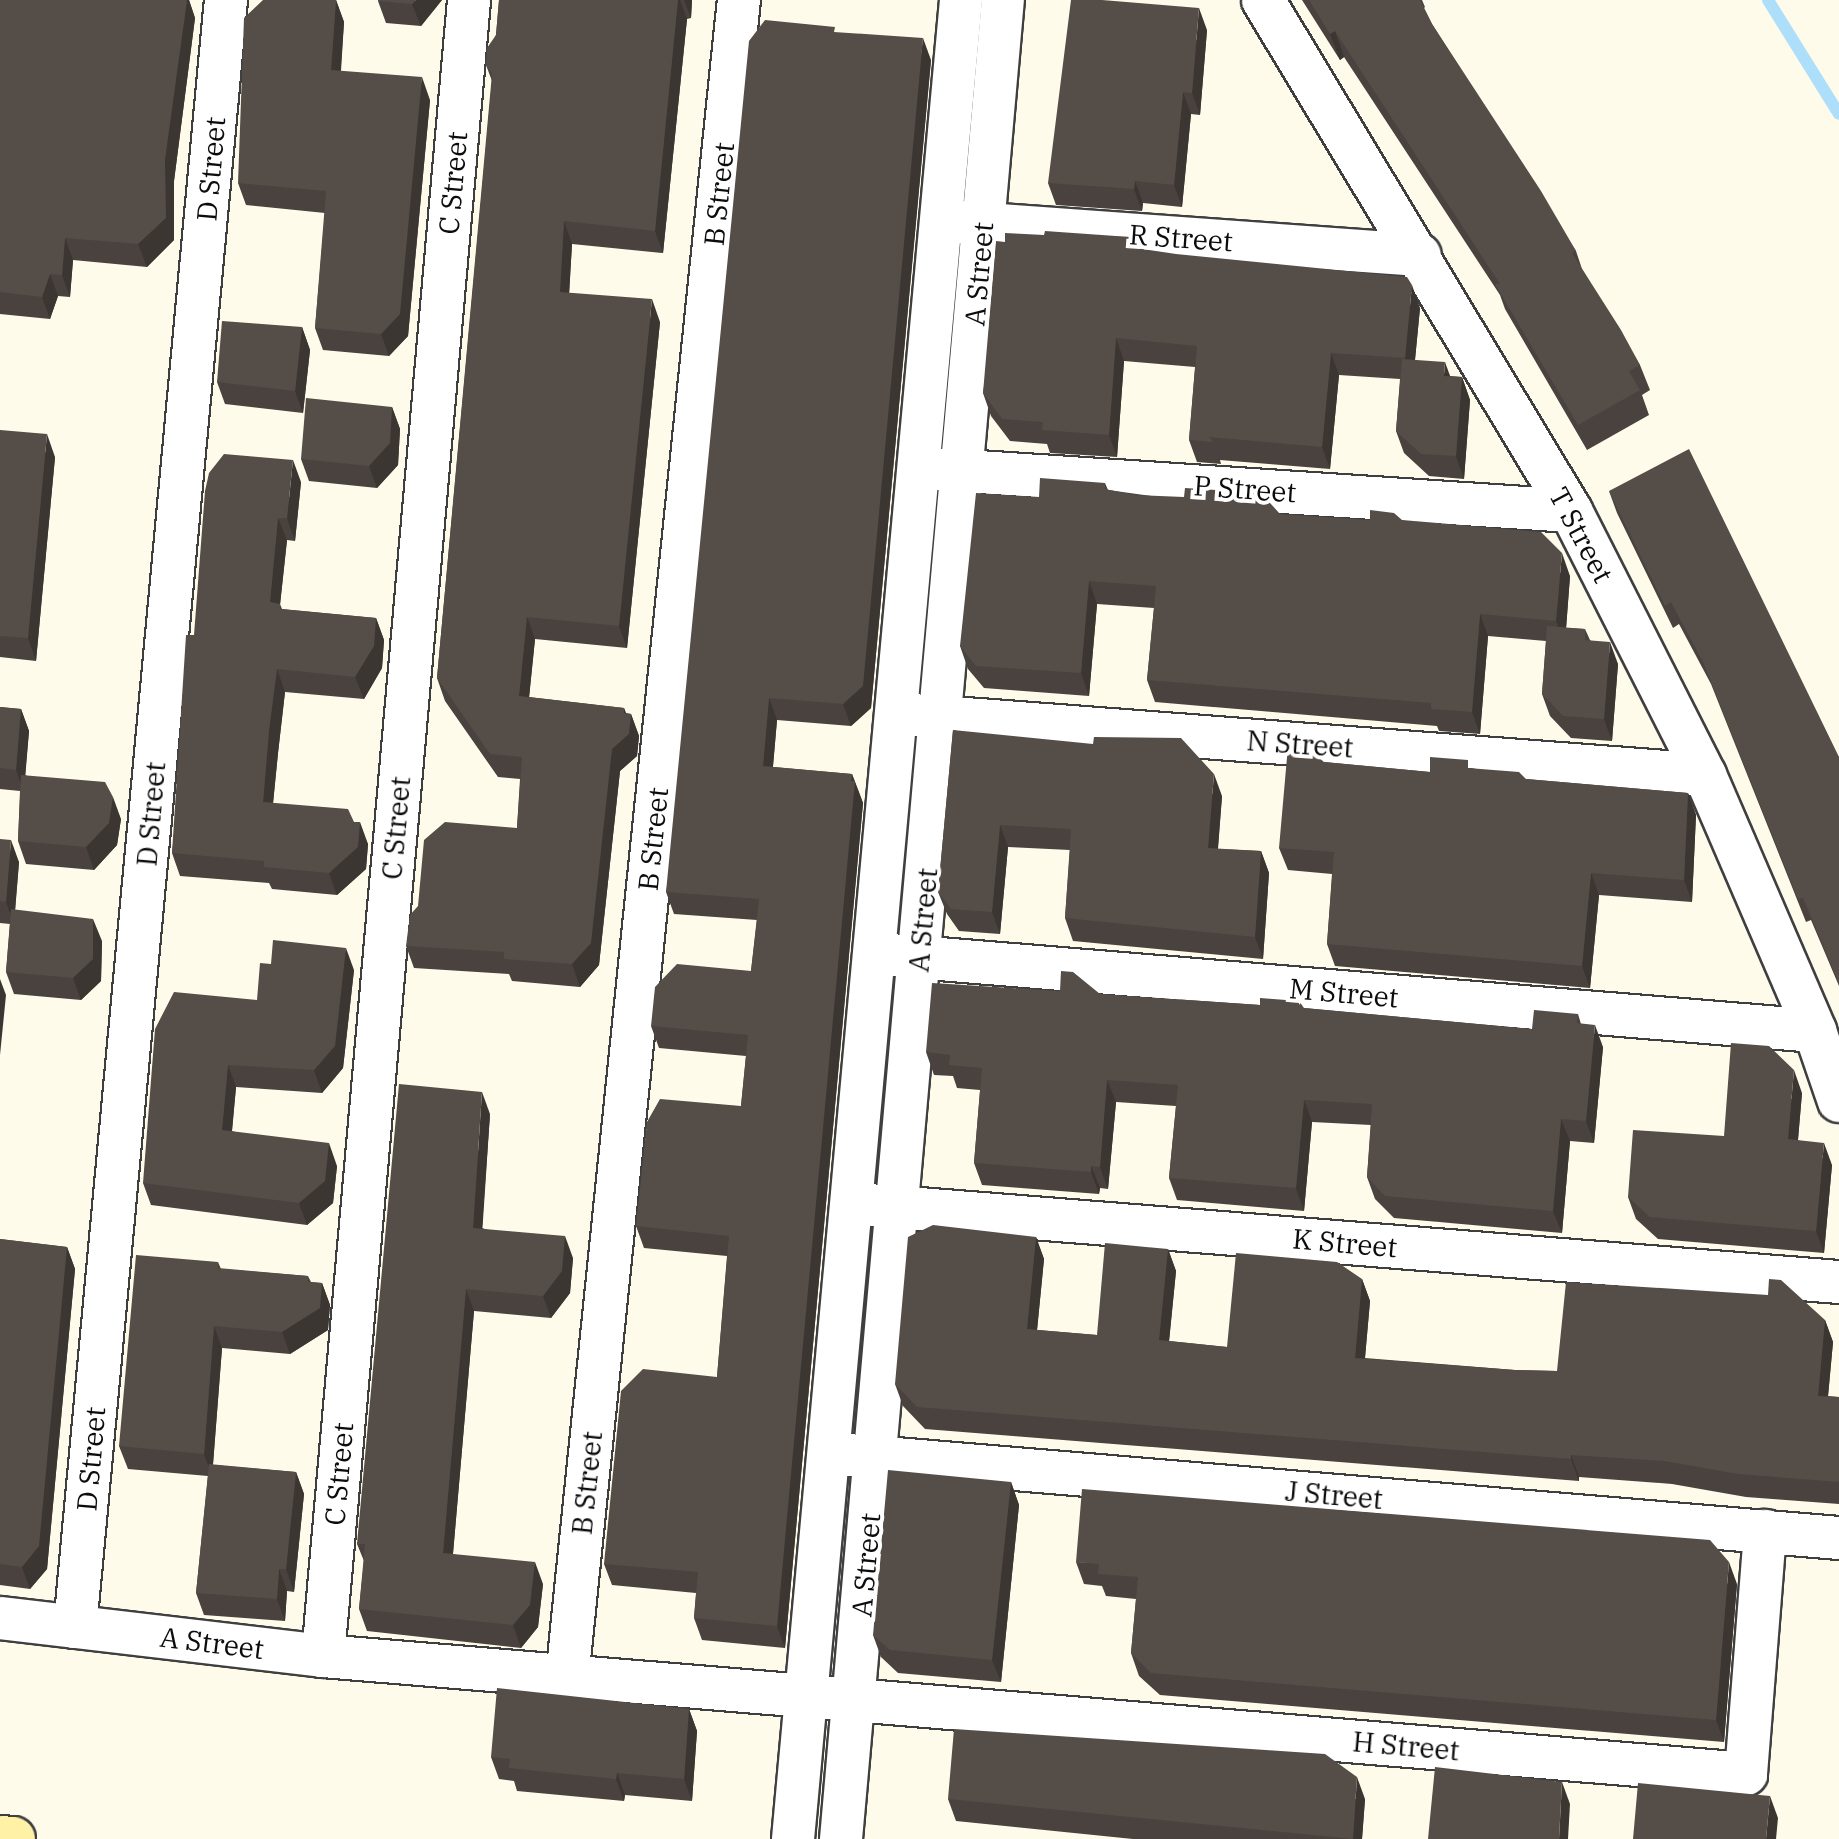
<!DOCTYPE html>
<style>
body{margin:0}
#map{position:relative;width:1839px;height:1839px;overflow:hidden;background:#fffbeb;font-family:"IBM Plex Serif",serif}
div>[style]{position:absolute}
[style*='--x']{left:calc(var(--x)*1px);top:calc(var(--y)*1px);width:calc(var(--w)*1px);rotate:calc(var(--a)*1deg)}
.stream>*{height:12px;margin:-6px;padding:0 6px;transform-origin:6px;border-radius:6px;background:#addffa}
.roads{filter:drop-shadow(2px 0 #3f3f3f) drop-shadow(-2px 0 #3f3f3f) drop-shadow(0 2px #3f3f3f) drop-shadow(0 -2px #3f3f3f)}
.minor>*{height:42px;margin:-21px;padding:0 21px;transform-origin:21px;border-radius:21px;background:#fff}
.secondary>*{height:44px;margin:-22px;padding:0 22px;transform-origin:22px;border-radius:22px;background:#fff2a6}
.wall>*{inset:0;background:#49423e}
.shaded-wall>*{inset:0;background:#3c3632}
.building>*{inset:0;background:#554d48}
span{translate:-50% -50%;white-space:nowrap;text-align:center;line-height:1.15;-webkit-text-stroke:8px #fff;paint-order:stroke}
.street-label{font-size:28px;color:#0c0c0c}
</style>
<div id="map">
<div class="stream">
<div style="--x:1768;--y:0;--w:134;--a:58.1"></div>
</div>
<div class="roads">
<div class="minor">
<div style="--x:1263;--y:0;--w:597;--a:58.92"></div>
<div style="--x:1571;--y:511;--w:296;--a:63.1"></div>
<div style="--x:1705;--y:775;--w:279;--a:66.7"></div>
<div style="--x:1815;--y:1031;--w:74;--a:71.1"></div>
<div style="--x:958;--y:222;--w:463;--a:4.1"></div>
<div style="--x:933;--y:469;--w:639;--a:3.77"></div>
<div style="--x:913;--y:715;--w:794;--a:4.33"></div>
<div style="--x:891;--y:955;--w:927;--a:4.7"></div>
<div style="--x:869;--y:1205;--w:973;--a:4.54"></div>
<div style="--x:848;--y:1455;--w:994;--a:4.79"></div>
<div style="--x:0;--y:1618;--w:325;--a:6.7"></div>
<div style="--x:323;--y:1656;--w:1428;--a:4.74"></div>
<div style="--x:1746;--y:1774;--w:244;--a:-85.5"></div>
<div style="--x:75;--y:1627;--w:1634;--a:-84.7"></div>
<div style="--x:323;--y:1656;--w:1662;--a:-84.96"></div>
<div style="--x:567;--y:1678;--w:1687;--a:-84.15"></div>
<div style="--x:793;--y:1839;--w:1847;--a:-84.78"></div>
<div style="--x:841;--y:1839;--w:1846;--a:-84.97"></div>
</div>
<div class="secondary">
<div style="--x:0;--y:1838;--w:13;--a:4"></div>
</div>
</div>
<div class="wall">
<div style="clip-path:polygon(0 0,189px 0,195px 18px,174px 181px,174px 240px,147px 267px,73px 260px,70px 297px,58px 296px,50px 319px,0 314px)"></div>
<div style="clip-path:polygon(336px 0,344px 22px,341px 71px,430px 100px,408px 336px,389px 356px,323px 350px,315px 328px,325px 213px,246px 205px,238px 183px)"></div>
<div style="clip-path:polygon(442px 0,421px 26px,386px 23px,378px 1px)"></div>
<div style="clip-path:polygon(499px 0,692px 0,691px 18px,687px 19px,663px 253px,572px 244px,569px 293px,660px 322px,627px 648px,535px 639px,529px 697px,624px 708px,626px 713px,631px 714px,639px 736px,637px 756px,620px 771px,599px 965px,580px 987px,512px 981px,509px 974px,414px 968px,406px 946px,517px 828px,520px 779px,498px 777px,445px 701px,437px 678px,492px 81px,486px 65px,496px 35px)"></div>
<div style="clip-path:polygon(1302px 0,1422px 0,1425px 7px,1424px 8px,1432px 24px,1576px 251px,1582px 269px,1640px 365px,1650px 390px,1642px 395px,1649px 415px,1587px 450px,1505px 309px,1500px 295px,1344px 57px,1340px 60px)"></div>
<div style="clip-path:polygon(1207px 30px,1200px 115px,1191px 114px,1182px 207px,1143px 203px,1142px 211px,1056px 205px,1048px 183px)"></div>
<div style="clip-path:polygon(837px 33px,931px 60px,871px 708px,851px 726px,777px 720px,773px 767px,852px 774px,863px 803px,785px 1648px,702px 1640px,694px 1618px,696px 1593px,612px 1585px,604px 1564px,717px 1377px,727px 1256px,644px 1248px,636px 1226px,741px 1106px,746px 1056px,659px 1048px,651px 1026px,751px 971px,757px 920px,674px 914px,666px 892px)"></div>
<div style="clip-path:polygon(1044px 235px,1130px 237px,1134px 248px,1420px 308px,1415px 360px,1450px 376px,1462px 377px,1470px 400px,1464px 479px,1429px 476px,1404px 453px,1396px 431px,1400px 379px,1339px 375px,1330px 469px,1220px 460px,1221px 464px,1197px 462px,1189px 440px,1195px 367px,1124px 361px,1117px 457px,1050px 453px,1047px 444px,1010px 441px,991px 416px,983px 393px,1005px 242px)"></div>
<div style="clip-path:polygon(302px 327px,310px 350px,303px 413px,225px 404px,217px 382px)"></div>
<div style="clip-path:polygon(392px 407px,400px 429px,398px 465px,377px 488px,309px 481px,301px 459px)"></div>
<div style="clip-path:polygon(0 430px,55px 457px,36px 661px,0 657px)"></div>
<div style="clip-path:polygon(301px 482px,295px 541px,287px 540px,280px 604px,282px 609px,376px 618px,384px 640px,382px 668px,364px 699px,285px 692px,278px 753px,273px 803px,354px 822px,368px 844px,366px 869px,337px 895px,272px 889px,269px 883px,180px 876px,172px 853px,194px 635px)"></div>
<div style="clip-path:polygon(1105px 483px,1108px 490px,1280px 514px,1370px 520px,1402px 520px,1570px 576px,1566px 628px,1585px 629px,1590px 640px,1618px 664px,1612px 741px,1571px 738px,1550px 716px,1542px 694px,1546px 641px,1488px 636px,1480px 734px,1439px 731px,1437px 726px,1155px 702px,1147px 680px,1154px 608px,1097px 604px,1089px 696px,984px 688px,968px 669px,960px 646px,1039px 497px)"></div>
<div style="clip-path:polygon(1609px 491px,1839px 757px,1839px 986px,1811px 920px,1806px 922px,1711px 684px,1679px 624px,1673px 628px,1617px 513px)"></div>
<div style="clip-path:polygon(0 707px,21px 709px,29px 731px,25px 775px,121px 819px,117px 845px,94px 870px,26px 864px,18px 841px,20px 791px,0 789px)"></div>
<div style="clip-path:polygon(953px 730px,1222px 796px,1218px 849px,1261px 851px,1269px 873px,1263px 959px,1073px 941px,1065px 918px,1070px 850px,1008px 847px,1000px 934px,959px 931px,947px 914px,938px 892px)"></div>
<div style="clip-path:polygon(1324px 762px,1430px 772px,1471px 768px,1526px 779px,1688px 793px,1696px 815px,1692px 902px,1599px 895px,1590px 988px,1335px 966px,1327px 944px,1332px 874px,1288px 870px,1279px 848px)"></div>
<div style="clip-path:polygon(0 839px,19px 862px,15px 910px,102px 941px,101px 981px,81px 1000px,14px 994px,6px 972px,10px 924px,0 923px)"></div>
<div style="clip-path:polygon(354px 970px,343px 1068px,322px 1093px,236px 1087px,232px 1131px,337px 1166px,333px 1203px,307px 1225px,151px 1205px,143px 1183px,257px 1000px)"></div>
<div style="clip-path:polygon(1100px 994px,1304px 1008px,1532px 1029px,1578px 1014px,1581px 1024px,1603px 1047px,1594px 1143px,1570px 1141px,1562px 1233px,1394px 1218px,1375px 1199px,1367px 1177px,1371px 1125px,1312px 1122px,1304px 1211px,1177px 1200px,1169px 1178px,1176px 1106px,1116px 1102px,1108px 1189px,1100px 1188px,1099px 1194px,982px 1185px,974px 1163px,980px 1090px,957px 1088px,953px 1076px,934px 1075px,926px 1052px)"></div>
<div style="clip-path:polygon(1802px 1093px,1798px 1140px,1832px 1165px,1824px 1253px,1658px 1239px,1636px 1219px,1628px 1197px,1724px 1136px)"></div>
<div style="clip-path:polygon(490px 1114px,482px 1228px,573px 1258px,570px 1293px,551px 1318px,474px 1311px,453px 1554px,543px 1584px,538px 1627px,521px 1648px,367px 1631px,359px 1609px,364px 1561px,357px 1544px)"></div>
<div style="clip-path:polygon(1036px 1237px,1044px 1259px,1037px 1330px,1097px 1335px,1168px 1249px,1176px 1271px,1169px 1341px,1227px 1347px,1362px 1279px,1370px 1301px,1365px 1358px,1515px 1370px,1557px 1371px,1825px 1320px,1833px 1342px,1828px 1396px,1839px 1397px,1839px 1504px,1746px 1497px,1672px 1484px,1579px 1477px,1579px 1481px,925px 1429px,903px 1406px,895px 1384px)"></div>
<div style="clip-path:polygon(0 1239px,67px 1247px,75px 1269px,47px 1569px,30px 1589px,0 1585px)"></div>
<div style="clip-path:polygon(218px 1262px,221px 1269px,308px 1276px,311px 1282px,322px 1283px,330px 1305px,328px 1330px,290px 1354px,222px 1348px,213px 1465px,296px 1472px,304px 1494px,294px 1592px,287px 1591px,285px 1621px,204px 1615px,196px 1593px,208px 1476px,128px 1469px,119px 1446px)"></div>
<div style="clip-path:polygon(1011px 1482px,1019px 1505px,1001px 1682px,898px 1673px,881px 1657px,873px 1635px)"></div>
<div style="clip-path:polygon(1076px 1562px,1737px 1584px,1724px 1742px,1160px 1695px,1139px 1676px,1131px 1653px,1136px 1599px,1106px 1596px,1102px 1586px,1084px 1584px)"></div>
<div style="clip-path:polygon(689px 1709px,697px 1731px,692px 1801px,625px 1795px,624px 1801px,517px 1791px,514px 1781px,499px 1779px,491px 1757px)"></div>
<div style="clip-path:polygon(948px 1799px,1365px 1799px,1362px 1839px,1133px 1839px,956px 1821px)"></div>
</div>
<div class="shaded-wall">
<div style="clip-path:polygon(187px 0,189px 0,195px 18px,174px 181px,174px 240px,147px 267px,138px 244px,165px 159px)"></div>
<div style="clip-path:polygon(336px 0,344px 22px,339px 93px,331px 70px)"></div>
<div style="clip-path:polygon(416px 0,442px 0,421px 26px,412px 4px)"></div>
<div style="clip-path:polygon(678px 0,680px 0,687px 19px,663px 253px,655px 231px)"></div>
<div style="clip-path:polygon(684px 0,692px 0,691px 18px)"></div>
<div style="clip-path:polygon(1199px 8px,1207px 30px,1200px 115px,1192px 93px)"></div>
<div style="clip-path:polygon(1335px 31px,1344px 57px,1340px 60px,1330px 34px)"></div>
<div style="clip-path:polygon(923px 38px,931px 60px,871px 708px,851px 726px,843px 704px)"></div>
<div style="clip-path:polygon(422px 77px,430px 100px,408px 336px,389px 356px,381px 334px)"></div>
<div style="clip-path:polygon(1183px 92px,1191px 114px,1182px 207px,1174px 185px)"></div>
<div style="clip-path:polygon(1135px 181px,1143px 203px,1142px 211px,1134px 189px)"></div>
<div style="clip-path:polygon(564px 221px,572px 244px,568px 314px,560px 292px)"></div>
<div style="clip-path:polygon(65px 238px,73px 260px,70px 297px,62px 275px)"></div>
<div style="clip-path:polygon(50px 274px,58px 296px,50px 319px,42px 297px)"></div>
<div style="clip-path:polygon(1412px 285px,1420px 308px,1413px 380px,1405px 358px)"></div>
<div style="clip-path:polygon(652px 299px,660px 322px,627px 648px,619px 626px)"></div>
<div style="clip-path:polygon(302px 327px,310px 350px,303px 413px,295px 391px)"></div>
<div style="clip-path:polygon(1116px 338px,1124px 361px,1117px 457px,1109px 435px)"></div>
<div style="clip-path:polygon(1331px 353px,1339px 375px,1330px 469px,1322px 447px)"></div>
<div style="clip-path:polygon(1445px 362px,1453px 384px,1444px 376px)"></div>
<div style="clip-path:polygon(1462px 377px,1470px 400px,1464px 479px,1456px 456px)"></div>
<div style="clip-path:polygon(392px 407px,400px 429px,398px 465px,377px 488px,369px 466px)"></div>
<div style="clip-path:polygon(47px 434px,55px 457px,36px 661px,28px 638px)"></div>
<div style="clip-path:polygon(293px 460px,301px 482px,295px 541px,287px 518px)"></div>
<div style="clip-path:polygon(278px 518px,287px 540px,278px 624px,270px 602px)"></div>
<div style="clip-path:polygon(1562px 553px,1570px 576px,1565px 643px,1556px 621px)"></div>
<div style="clip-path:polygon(1089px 581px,1097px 604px,1089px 696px,1081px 673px)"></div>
<div style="clip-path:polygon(1480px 614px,1488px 636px,1480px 734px,1472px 712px)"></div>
<div style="clip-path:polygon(527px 617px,535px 639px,527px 718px,519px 696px)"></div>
<div style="clip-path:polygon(376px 618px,384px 640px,382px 668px,364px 699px,355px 677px)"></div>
<div style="clip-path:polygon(1610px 642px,1618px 664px,1612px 741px,1604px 719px)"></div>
<div style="clip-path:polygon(277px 669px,285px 692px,278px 753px,271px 824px,263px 802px,269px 730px)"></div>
<div style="clip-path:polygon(769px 698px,777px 720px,771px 788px,763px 766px)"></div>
<div style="clip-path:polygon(624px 708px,630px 725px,631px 714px,639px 736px,637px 756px,620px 771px,599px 965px,580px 987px,572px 964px,612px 749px,624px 713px)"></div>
<div style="clip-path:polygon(21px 709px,29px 731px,24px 792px,16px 770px)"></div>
<div style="clip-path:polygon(852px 774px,863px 803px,785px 1648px,777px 1626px)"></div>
<div style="clip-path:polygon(1214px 774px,1222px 796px,1216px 871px,1208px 848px)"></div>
<div style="clip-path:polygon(1688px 793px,1696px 815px,1692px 902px,1684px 880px)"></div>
<div style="clip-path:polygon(113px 797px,121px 819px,117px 845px,94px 870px,86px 847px)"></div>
<div style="clip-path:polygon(360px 822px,368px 844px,366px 869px,337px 895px,329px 873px)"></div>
<div style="clip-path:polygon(1000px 825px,1008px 847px,1000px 934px,992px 912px)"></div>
<div style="clip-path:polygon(11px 840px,19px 862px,14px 924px,6px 902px)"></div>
<div style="clip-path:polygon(1261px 851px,1269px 873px,1263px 959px,1255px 937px)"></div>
<div style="clip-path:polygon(1591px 873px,1599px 895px,1590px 988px,1582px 966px)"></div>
<div style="clip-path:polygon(93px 919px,102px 941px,101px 981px,81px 1000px,73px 978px)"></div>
<div style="clip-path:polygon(346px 948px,354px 970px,343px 1068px,322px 1093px,314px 1070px)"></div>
<div style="clip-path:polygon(0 979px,6px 995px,0 1055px)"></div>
<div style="clip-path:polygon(1595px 1025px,1603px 1047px,1594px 1143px,1586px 1121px)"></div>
<div style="clip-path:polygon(228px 1065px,236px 1087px,230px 1152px,222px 1130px)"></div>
<div style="clip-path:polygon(1794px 1070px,1802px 1093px,1796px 1162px,1788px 1139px)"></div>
<div style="clip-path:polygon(1107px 1080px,1116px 1102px,1108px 1189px,1100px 1167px)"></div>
<div style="clip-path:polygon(482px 1092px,490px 1114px,481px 1250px,473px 1228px)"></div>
<div style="clip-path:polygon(1304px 1100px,1312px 1122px,1304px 1211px,1296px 1188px)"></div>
<div style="clip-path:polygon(1561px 1119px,1570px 1141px,1562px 1233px,1553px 1211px)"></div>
<div style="clip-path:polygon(329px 1143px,337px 1166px,333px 1203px,307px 1225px,299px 1203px)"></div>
<div style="clip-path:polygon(1824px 1143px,1832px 1165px,1824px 1253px,1816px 1231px)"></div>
<div style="clip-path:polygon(1091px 1166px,1100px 1188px,1099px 1194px,1091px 1172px)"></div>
<div style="clip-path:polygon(565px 1236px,573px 1258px,570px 1293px,551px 1318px,543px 1296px)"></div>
<div style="clip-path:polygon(1036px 1237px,1044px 1259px,1035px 1351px,1027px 1329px)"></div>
<div style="clip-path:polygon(67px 1247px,75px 1269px,47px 1569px,30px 1589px,22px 1567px)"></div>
<div style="clip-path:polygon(1168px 1249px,1176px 1271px,1167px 1362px,1159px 1340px)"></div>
<div style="clip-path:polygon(1362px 1279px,1370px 1301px,1363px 1380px,1355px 1358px)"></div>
<div style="clip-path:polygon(322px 1283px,330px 1305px,328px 1330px,290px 1354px,282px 1332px)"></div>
<div style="clip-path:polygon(466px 1289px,474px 1311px,451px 1576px,443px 1553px)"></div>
<div style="clip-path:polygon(1825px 1320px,1833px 1342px,1826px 1418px,1818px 1396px)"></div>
<div style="clip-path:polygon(214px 1326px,222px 1348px,212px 1476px,204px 1454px)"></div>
<div style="clip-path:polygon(1571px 1455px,1579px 1477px,1579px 1481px,1571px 1459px)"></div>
<div style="clip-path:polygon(296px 1472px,304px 1494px,294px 1592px,286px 1569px)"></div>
<div style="clip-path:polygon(1011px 1482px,1019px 1505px,1001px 1682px,992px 1660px)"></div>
<div style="clip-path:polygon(535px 1562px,543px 1584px,538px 1627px,521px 1648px,513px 1625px)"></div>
<div style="clip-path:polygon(1729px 1562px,1737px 1584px,1724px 1742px,1716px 1720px)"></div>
<div style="clip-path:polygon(279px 1569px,287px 1591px,285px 1621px,277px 1599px)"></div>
<div style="clip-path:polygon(689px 1709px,697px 1731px,692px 1801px,684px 1779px)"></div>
<div style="clip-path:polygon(617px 1773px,625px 1795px,624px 1801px,616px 1779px)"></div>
<div style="clip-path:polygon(1357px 1777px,1365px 1799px,1362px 1839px,1353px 1839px)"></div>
<div style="clip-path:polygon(1562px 1782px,1570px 1804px,1568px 1839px,1559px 1839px)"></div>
<div style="clip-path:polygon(1770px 1796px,1778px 1818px,1776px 1839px,1766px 1839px)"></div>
</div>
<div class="building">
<div style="clip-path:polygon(0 0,187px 0,165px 159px,166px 218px,138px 244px,65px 238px,62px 275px,50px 274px,42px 297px,0 292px)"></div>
<div style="clip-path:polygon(263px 0,336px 0,331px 70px,422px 77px,400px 314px,381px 334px,315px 328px,326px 191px,238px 183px,244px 18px)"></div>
<div style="clip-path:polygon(378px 0,416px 0,412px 4px,378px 1px)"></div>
<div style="clip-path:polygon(499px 0,678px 0,655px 231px,564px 221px,560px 292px,652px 299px,619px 626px,527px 617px,519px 696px,624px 708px,624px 713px,631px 714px,629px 734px,612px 749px,591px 943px,572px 964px,504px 959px,504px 952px,406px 946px,410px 915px,418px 906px,424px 840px,445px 822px,517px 828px,522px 757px,490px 754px,437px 678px,492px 74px,486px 65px,487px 48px,496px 35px)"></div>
<div style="clip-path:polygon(1071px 0,1102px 0,1199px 8px,1192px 93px,1183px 92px,1174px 185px,1135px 181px,1134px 189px,1048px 183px)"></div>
<div style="clip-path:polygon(1309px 0,1420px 0,1432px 24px,1541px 191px,1576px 251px,1572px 253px,1621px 330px,1640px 365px,1629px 371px,1640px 390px,1578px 425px,1495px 284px,1500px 284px,1335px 31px,1330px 34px)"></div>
<div style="clip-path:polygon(765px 20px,835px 27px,834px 32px,923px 38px,863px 686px,843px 704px,769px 698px,763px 766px,852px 774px,851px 781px,855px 781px,777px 1626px,694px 1618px,698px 1572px,604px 1564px,621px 1391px,643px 1369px,717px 1377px,729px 1236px,636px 1226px,647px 1122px,660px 1099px,741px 1106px,748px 1035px,651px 1026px,655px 987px,677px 964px,751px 971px,759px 899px,666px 892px,749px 41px)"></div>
<div style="clip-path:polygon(1045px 231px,1130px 237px,1129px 247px,1176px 254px,1407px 277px,1412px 285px,1405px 358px,1331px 353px,1322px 447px,1209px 437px,1213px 442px,1189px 440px,1197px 346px,1116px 338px,1109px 435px,1042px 430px,1043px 422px,1002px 419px,983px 393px,996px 241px,1005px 242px,1005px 233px,1044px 235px)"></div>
<div style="clip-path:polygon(222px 321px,302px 327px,295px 391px,217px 382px)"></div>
<div style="clip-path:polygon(1402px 359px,1445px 362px,1444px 376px,1462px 377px,1456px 456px,1421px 454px,1396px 431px)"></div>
<div style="clip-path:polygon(306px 398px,392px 407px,390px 443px,369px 466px,301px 459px)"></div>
<div style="clip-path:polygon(0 430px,47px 434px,28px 638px,0 636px)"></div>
<div style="clip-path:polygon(1689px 449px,1839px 757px,1839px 983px,1803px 898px,1798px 899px,1703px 662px,1671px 602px,1665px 606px,1609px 491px)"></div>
<div style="clip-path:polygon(224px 454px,293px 460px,287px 518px,278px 518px,270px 602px,280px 604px,280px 609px,376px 618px,374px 646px,355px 677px,277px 669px,269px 730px,263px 802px,348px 809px,354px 822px,360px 822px,358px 847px,329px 873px,264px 867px,264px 861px,172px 853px,186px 635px,194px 635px,205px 491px,209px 473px)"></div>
<div style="clip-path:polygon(1040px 478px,1105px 483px,1105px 489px,1135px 495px,1184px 497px,1185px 488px,1261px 493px,1280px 514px,1370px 520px,1370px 510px,1394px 513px,1402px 520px,1541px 532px,1562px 553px,1556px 621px,1480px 614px,1472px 712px,1431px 709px,1431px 703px,1147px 680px,1156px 586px,1089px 581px,1081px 673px,976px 666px,960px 646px,976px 493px,1039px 497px)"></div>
<div style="clip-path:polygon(1547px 626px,1585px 629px,1585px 640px,1610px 642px,1604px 719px,1563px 716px,1542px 694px)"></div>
<div style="clip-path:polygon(0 707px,21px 709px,16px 770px,0 768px)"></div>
<div style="clip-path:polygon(953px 730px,1093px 744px,1094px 737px,1181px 738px,1214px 774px,1208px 848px,1261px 851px,1255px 937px,1065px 918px,1071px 829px,1000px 825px,992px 912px,951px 909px,938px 892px)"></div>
<div style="clip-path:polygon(1288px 746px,1306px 747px,1324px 762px,1430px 772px,1430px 757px,1468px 760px,1468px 768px,1519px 772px,1526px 779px,1688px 793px,1684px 880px,1591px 873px,1582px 966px,1327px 944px,1334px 852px,1279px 848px)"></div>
<div style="clip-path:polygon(21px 775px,105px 782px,113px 797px,109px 823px,86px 847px,18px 841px)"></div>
<div style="clip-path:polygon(0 839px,11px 840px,6px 902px,0 901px)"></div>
<div style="clip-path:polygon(11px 909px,93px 919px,93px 959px,73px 978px,6px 972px)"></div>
<div style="clip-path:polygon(273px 940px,346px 948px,335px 1046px,314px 1070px,228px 1065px,222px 1130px,329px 1143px,325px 1181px,299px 1203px,143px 1183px,155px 1029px,174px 992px,257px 1000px,260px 963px,271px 964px)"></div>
<div style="clip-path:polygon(1061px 971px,1073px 972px,1100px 994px,1260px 1005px,1260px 998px,1299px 1001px,1304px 1008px,1532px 1029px,1534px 1010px,1578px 1014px,1577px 1023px,1595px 1025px,1586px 1121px,1561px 1119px,1553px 1211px,1385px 1196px,1367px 1177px,1372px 1104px,1304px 1100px,1296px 1188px,1169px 1178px,1178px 1085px,1107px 1080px,1100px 1167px,1091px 1166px,1091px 1172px,974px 1163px,982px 1068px,949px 1065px,950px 1055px,926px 1052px,932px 983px,1060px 991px)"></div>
<div style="clip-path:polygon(1731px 1043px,1769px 1046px,1794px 1070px,1788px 1139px,1824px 1143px,1816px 1231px,1650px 1217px,1628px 1197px,1633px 1130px,1724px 1136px)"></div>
<div style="clip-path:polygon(399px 1084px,482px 1092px,473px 1228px,565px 1236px,562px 1271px,543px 1296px,466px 1289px,443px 1553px,535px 1562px,530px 1605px,513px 1625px,359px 1609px,365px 1544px,357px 1544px)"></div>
<div style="clip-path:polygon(933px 1225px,1036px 1237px,1027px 1329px,1097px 1335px,1105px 1243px,1168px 1249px,1159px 1340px,1227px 1347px,1236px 1253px,1337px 1262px,1362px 1279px,1355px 1358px,1515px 1370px,1557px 1371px,1566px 1282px,1768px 1295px,1769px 1279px,1781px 1280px,1825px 1320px,1818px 1396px,1839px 1397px,1839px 1482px,1738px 1474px,1664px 1461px,1571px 1455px,1571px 1459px,917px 1407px,895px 1384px,908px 1237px)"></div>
<div style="clip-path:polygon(0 1239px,67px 1247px,39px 1546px,22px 1567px,0 1564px)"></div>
<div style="clip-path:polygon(136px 1255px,218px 1262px,218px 1268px,308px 1276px,308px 1282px,322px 1283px,320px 1308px,282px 1332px,214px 1326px,204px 1454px,119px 1446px)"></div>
<div style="clip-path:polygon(209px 1464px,296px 1472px,286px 1569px,279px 1569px,277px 1599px,196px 1593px)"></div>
<div style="clip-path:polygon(888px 1470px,1011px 1482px,992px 1660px,890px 1650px,873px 1635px)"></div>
<div style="clip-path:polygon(1082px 1489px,1710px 1540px,1729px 1562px,1716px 1720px,1151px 1673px,1131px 1653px,1138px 1577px,1098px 1574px,1099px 1564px,1076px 1562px)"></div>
<div style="clip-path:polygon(497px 1688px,689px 1709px,684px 1779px,617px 1773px,616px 1779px,509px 1768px,510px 1759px,491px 1757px)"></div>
<div style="clip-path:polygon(954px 1729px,1325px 1754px,1357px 1777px,1353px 1839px,948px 1799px)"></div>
<div style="clip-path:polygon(1435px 1767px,1562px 1782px,1559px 1839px,1428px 1839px)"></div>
<div style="clip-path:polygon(1638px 1783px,1770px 1796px,1766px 1839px,1633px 1839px)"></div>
</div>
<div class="street-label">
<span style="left:211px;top:169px;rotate:-85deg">D Street</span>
<span style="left:453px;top:183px;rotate:-85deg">C Street</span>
<span style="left:719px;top:194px;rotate:-84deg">B Street</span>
<span style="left:1181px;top:238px;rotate:4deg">R Street</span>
<span style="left:979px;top:274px;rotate:-85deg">A Street</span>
<span style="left:1245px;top:489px;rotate:4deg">P Street</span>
<span style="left:1581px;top:535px;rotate:62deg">T Street</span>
<span style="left:1300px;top:744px;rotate:4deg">N Street</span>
<span style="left:151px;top:814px;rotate:-85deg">D Street</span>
<span style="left:396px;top:828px;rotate:-85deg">C Street</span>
<span style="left:653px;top:839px;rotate:-84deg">B Street</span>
<span style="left:923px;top:920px;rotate:-85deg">A Street</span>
<span style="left:1344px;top:993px;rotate:5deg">M Street</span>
<span style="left:1345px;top:1243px;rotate:5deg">K Street</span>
<span style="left:91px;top:1459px;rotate:-85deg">D Street</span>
<span style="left:339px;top:1474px;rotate:-85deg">C Street</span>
<span style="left:587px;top:1483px;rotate:-84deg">B Street</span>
<span style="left:1334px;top:1495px;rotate:5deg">J Street</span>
<span style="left:866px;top:1565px;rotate:-85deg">A Street</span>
<span style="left:212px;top:1643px;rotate:7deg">A Street</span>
<span style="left:1406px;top:1746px;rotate:5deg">H Street</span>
</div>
</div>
